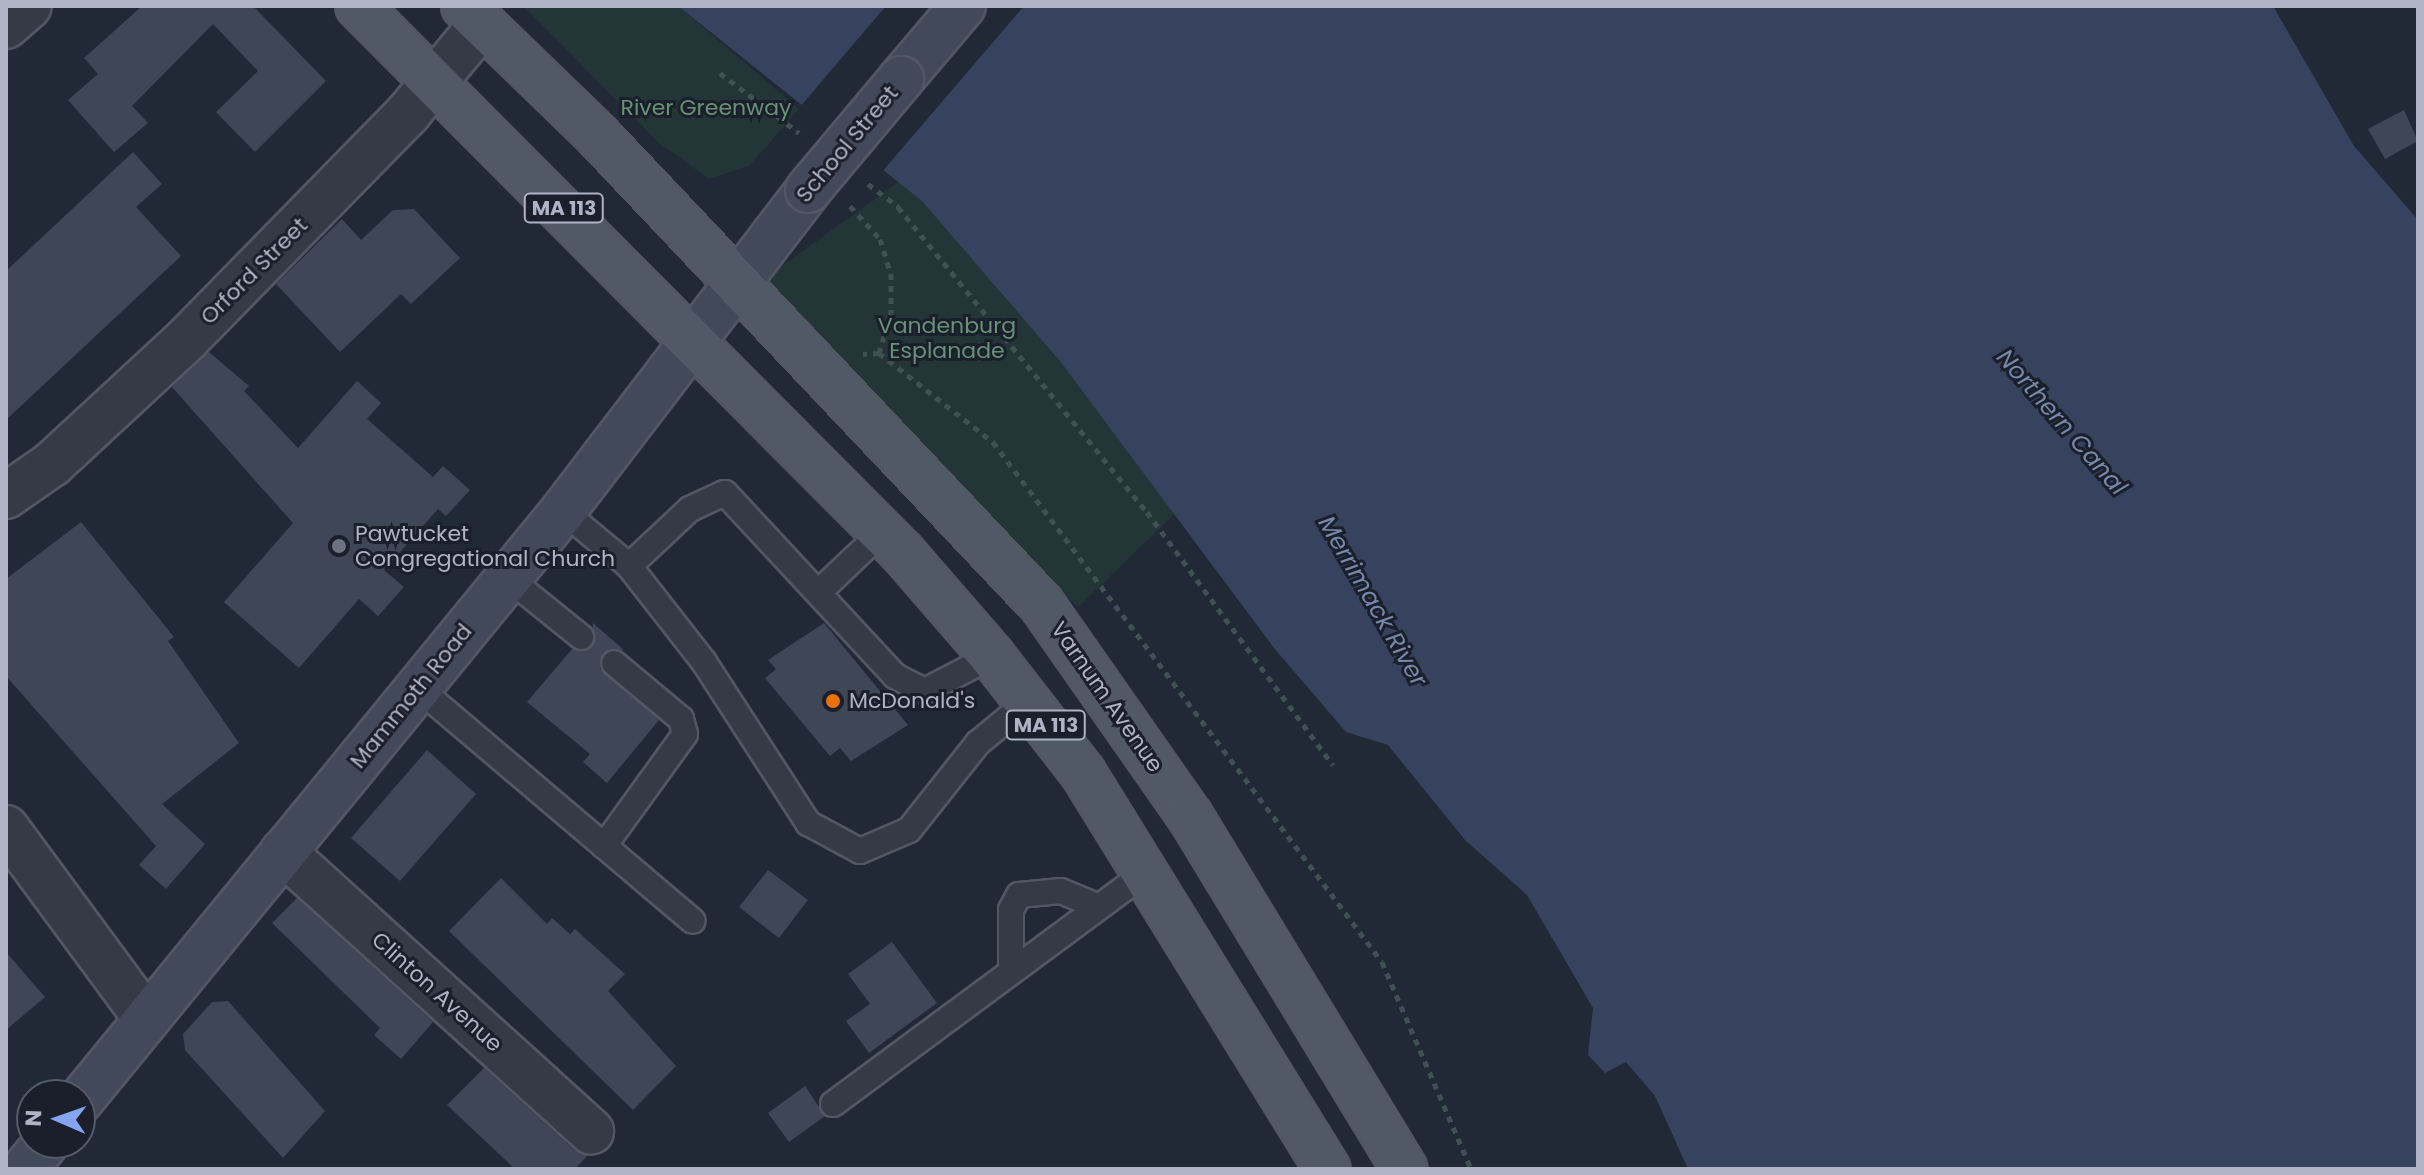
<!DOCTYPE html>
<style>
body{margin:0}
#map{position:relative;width:2424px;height:1175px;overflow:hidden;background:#212836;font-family:Poppins,sans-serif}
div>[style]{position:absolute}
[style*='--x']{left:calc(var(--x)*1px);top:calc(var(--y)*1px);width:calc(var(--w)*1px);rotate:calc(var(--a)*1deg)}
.green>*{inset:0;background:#243538}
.water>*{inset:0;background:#37435e}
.pier>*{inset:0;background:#212836}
.building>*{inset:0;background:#3f4757}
.path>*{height:5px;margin-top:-2.5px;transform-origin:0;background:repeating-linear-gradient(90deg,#405054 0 6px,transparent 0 12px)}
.roads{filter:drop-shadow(2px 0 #525764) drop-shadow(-2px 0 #525764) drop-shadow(0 2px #525764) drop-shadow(0 -2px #525764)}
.service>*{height:24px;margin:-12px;padding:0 12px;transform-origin:12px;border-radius:12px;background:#343a46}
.minor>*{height:44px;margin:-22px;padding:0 22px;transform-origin:22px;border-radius:22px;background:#343a46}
.secondary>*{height:44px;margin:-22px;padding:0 22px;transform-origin:22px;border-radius:22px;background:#424959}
.primary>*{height:44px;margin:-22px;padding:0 22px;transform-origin:22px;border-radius:22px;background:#525966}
.bridges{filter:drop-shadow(2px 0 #525764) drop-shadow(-2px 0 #525764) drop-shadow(0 2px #525764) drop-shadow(0 -2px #525764)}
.secondary-bridge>*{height:44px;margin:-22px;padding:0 22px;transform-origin:22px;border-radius:22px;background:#424959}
.dots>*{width:22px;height:22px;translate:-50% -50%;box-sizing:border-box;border:4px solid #1a1f2b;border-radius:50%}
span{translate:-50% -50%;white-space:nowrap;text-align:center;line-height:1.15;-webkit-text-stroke:6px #1a1f2b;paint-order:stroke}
.shield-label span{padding:2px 6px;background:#1a1f2b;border:2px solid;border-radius:6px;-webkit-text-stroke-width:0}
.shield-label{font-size:20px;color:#aeb4c3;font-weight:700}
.park-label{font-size:22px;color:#679275}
.street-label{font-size:22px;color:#aeb4c3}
.poi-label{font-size:22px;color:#aeb4c3}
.left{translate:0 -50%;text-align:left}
.water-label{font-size:24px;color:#7888aa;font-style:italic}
.frame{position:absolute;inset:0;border:8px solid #aeb4c3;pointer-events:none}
.north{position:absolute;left:16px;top:1079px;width:80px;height:80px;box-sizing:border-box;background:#1a1f2b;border:2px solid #555b68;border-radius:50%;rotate:272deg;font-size:22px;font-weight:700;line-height:32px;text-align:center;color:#aeb4c3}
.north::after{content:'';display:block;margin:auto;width:28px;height:36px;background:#85a5f2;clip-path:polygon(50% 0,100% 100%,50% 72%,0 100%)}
</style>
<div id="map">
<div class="green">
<div style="clip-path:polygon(523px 6px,678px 6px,799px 109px,749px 166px,709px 179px,659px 143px)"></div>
<div style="clip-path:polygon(931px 159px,1230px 461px,1078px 607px,848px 409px,814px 332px,761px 281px)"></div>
</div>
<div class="water">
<div style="clip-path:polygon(678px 6px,2273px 6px,2354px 146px,2418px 220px,2418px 1169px,1688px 1169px,1655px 1096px,1626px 1062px,1605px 1073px,1588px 1055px,1593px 1008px,1527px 895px,1465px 840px,1388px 745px,1346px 732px,1274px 648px,1060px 361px,922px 201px)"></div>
</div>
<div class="pier">
<div style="clip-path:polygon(886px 6px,1024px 6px,881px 173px,799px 108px)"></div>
</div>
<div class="building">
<div style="clip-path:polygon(142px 6px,253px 6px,326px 81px,255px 152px,216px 112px,258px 71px,213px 24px,132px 106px,148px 123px,114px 152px,68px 100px,98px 74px,84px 58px)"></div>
<div style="clip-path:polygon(2404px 110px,2418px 141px,2385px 159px,2368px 129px)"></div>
<div style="clip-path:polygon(133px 152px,162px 184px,136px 207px,181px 256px,6px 420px,6px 271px)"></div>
<div style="clip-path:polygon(414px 209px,460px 258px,411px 304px,401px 294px,340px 352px,276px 284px,342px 219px,361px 240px,393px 210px)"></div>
<div style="clip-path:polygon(209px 352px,249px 386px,244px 391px,298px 448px,357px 381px,381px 403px,367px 419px,433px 477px,443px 466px,470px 490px,446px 516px,438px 509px,384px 570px,404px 587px,378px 616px,359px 599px,299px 668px,224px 602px,293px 523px,172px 387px)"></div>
<div style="clip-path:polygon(81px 522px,174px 637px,168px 641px,239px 743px,162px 804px,205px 844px,166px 889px,139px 865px,156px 846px,6px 676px,6px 579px)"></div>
<div style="clip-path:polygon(593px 623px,624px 650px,603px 653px,600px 669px,659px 720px,607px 783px,583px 762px,590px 754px,527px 702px,572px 649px,592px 647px)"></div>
<div style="clip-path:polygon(824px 623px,908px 725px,851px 761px,840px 748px,830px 756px,765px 678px,776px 669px,768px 660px)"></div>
<div style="clip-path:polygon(427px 750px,476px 794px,400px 881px,351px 838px)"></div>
<div style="clip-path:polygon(768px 870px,808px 900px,779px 938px,739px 907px)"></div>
<div style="clip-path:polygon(501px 878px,547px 924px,552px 918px,570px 934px,575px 929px,625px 974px,608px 991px,676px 1066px,633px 1110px,449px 931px)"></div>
<div style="clip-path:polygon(297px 898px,433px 1022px,401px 1059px,374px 1035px,380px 1028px,272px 923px)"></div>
<div style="clip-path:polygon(892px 942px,937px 1003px,869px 1053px,846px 1021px,870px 1004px,848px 974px)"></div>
<div style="clip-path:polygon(6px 952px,45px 997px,6px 1030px)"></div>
<div style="clip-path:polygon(228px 1001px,325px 1111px,283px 1158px,185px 1050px,183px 1034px,212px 1002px)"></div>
<div style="clip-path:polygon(484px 1068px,574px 1150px,588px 1155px,575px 1169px,515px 1169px,447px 1105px)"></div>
<div style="clip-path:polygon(805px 1086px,825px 1116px,789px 1142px,768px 1113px)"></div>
</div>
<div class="path">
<div style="--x:720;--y:73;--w:99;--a:37.2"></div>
<div style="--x:868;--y:184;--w:38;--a:37"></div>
<div style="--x:898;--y:207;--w:394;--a:50.8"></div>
<div style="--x:1147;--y:512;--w:314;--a:53.7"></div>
<div style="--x:850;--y:206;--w:45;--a:47.7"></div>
<div style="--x:880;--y:239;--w:37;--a:73"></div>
<div style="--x:891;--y:274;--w:39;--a:90"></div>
<div style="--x:891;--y:313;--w:42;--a:106.7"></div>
<div style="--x:879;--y:353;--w:16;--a:176"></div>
<div style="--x:879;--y:353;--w:145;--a:38"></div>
<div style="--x:993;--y:442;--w:649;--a:53.2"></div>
<div style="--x:1382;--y:962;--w:225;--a:66.7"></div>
</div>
<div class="roads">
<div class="service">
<div style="--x:563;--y:511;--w:86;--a:39.8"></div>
<div style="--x:629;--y:566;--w:122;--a:52"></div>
<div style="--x:704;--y:662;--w:192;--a:57.1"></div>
<div style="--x:808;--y:823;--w:59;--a:28.3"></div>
<div style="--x:860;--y:851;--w:53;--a:-23.2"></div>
<div style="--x:909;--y:830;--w:111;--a:-51.6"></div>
<div style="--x:978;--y:743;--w:65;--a:-39.4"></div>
<div style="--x:629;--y:566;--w:83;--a:-43.1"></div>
<div style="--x:690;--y:509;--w:38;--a:-25"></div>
<div style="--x:725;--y:493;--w:250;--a:47.1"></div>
<div style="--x:895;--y:676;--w:34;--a:27"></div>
<div style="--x:925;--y:691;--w:76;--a:-27.6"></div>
<div style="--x:508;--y:578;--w:94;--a:38.9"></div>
<div style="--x:822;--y:589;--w:83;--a:-43.5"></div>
<div style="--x:418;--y:688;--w:360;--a:40.3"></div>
<div style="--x:604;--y:846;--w:138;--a:-54.1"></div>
<div style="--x:685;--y:734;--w:16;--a:-105"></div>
<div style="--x:681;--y:719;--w:87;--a:-140.1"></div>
<div style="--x:1011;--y:972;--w:62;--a:-90"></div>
<div style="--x:1011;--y:910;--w:17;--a:-62"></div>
<div style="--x:1019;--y:895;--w:42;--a:-5.4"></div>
<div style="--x:1061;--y:891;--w:41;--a:22.8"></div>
<div style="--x:833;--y:1104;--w:390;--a:-36.5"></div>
</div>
<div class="minor">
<div style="--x:6;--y:26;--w:30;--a:-41"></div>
<div style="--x:6;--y:496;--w:56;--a:-34.8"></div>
<div style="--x:52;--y:464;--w:185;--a:-42.8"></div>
<div style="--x:188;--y:338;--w:316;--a:-45.6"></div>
<div style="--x:409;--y:112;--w:114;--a:-50.3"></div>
<div style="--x:6;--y:828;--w:237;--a:53.6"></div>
<div style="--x:283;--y:852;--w:416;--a:42.2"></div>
</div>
<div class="secondary">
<div style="--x:901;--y:79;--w:96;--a:-49.7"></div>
<div style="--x:80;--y:1101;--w:762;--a:-50.69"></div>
<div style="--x:563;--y:511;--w:404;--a:-52.6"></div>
<div style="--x:25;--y:1169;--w:33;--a:-51"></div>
</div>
<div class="primary">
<div style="--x:358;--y:6;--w:771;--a:45.11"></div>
<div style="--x:902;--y:552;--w:138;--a:49.1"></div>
<div style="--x:992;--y:656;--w:148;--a:52.1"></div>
<div style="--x:1083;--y:773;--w:466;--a:58.3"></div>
<div style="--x:464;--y:6;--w:188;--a:44.1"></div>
<div style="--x:599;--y:137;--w:644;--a:46.57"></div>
<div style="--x:1042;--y:605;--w:258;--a:55"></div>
<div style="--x:1190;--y:816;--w:413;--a:58.7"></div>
</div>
</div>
<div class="bridges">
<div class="secondary-bridge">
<div style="--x:808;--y:190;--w:145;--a:-50"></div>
</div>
</div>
<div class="dots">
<div style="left:339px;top:546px;background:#6b7280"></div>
<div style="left:833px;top:701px;background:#e8710a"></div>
</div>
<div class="shield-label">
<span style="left:564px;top:208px">MA 113</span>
<span style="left:1046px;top:725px">MA 113</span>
</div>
<div class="park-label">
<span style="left:706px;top:108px">River Greenway</span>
<span style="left:947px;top:338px">Vandenburg<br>Esplanade</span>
</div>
<div class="street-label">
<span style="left:847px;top:144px;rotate:-50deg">School Street</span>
<span style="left:254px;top:271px;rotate:-45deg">Orford Street</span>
<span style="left:411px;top:696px;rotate:-51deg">Mammoth Road</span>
<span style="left:1107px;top:697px;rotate:55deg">Varnum Avenue</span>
<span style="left:437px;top:992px;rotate:42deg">Clinton Avenue</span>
</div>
<div class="poi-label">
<span class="left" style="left:355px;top:546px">Pawtucket<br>Congregational Church</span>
<span class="left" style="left:849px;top:701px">McDonald's</span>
</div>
<div class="water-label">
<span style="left:2062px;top:422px;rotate:49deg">Northern Canal</span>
<span style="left:1373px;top:601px;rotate:60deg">Merrimack River</span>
</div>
<div class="frame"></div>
<div class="north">N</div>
</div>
